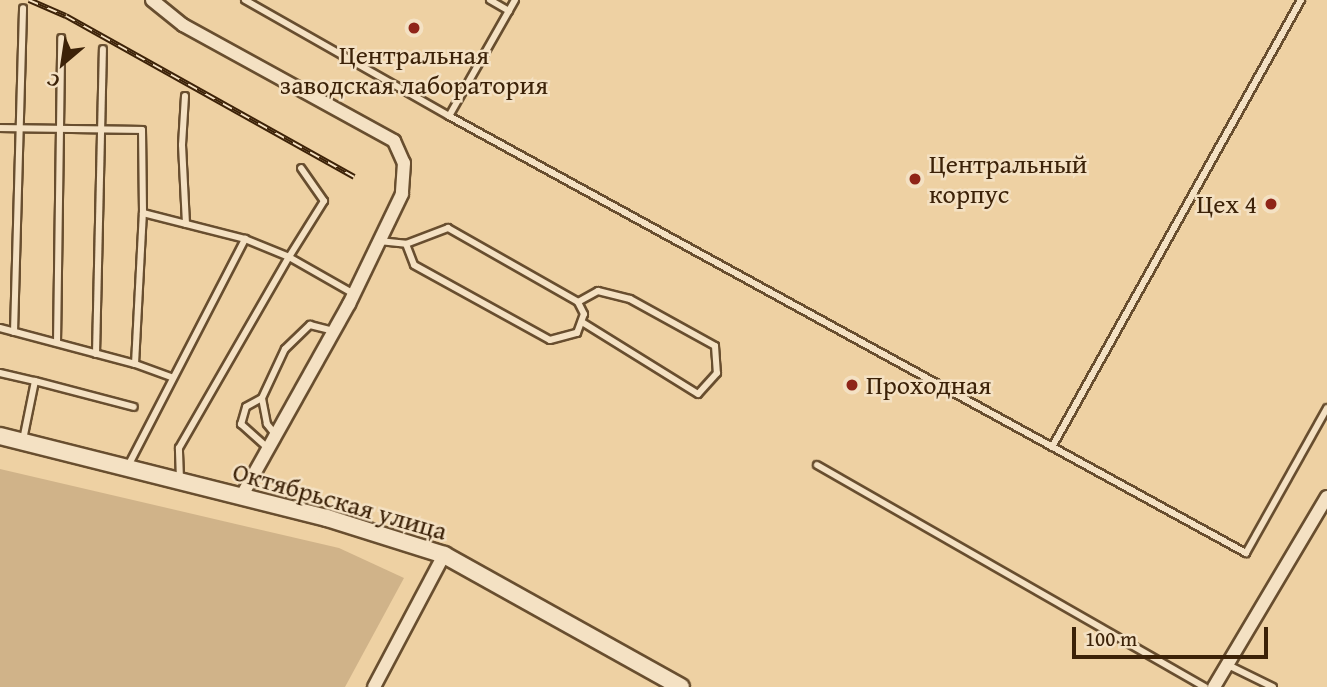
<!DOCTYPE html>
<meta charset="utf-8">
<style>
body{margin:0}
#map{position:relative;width:1327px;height:687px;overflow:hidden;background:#eed1a3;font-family:"Gentium Book Plus",serif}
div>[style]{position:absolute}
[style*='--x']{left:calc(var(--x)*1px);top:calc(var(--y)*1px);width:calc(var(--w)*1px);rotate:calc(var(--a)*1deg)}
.green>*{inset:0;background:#d0b389}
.roads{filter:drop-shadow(2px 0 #684e2f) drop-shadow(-2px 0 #684e2f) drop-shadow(0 2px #684e2f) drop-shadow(0 -2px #684e2f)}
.lane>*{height:6px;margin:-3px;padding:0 3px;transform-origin:3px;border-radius:3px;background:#f4e1c3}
.street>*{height:12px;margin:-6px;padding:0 6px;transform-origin:6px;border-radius:6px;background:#f4e1c3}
.secondary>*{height:16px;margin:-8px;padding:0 8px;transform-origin:8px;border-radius:8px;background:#f4e1c3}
.rail>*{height:6px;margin-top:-3px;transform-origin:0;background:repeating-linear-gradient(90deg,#f4e1c3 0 10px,#3c2208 0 20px);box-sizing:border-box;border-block:2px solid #3c2208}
.dots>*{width:19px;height:19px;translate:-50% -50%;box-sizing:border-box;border:4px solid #f4e1c3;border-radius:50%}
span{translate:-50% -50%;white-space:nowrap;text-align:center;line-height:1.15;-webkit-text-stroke:5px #f4e1c3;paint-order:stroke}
.poi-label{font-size:26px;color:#3c2208}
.left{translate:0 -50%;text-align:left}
.right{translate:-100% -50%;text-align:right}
.street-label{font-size:26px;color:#3c2208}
.north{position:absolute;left:28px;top:28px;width:70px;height:70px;-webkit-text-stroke:5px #f4e1c3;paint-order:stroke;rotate:209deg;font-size:19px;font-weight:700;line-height:28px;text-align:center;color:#3c2208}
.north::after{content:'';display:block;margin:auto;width:24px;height:32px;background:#3c2208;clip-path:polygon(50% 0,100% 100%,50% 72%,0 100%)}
.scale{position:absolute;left:1072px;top:627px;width:196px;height:32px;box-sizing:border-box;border:4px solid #3c2208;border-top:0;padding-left:9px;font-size:21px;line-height:24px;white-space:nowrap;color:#3c2208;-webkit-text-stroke:5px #f4e1c3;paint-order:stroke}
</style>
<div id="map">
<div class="green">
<div style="clip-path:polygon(0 469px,339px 548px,404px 578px,345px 687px,0 687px)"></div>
</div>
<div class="roads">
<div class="lane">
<div style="--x:245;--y:0;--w:235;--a:29.6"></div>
<div style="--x:490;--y:0;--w:22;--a:30"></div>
<div style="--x:515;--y:0;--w:133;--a:119.6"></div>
<div style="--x:449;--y:116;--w:909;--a:28.74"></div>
<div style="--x:1246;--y:553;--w:166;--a:-60.8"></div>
<div style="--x:185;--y:96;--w:49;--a:93.5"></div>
<div style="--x:182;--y:145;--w:79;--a:87.1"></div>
<div style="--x:0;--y:128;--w:142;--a:0.8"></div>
<div style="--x:142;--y:130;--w:83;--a:89.3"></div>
<div style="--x:379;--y:241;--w:27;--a:6"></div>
<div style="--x:406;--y:244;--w:45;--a:-20.9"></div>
<div style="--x:448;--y:228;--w:150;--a:29.6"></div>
<div style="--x:578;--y:302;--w:23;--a:-29"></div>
<div style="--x:598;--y:291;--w:33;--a:14"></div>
<div style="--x:630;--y:299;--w:97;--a:28.9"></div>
<div style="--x:715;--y:346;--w:27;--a:86"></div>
<div style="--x:717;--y:373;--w:28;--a:132"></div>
<div style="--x:698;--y:394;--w:137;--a:-148.2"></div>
<div style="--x:406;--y:244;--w:22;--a:69"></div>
<div style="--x:414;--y:265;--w:155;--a:28.9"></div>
<div style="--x:550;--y:340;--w:28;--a:-15"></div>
<div style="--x:577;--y:333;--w:20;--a:-70"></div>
<div style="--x:584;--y:314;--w:13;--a:-117"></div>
<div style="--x:0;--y:328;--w:140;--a:14.9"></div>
<div style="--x:14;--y:332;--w:324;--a:-88.4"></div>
<div style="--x:57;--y:343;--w:305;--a:-89.2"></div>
<div style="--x:96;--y:354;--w:305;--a:-88.7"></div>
<div style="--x:0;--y:373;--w:36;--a:13"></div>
<div style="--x:171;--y:377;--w:38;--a:-160"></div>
<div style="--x:135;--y:364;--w:151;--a:-87"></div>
<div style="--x:143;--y:213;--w:105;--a:14.3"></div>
<div style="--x:262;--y:398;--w:18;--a:151"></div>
<div style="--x:246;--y:407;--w:18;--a:106"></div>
<div style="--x:241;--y:424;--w:36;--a:42"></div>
<div style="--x:275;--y:434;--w:13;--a:-129"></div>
<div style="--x:267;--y:424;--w:26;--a:-101"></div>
<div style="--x:262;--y:398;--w:54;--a:-64.9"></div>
<div style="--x:285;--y:349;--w:35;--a:-44"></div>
<div style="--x:310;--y:325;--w:25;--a:14"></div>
<div style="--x:23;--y:440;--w:60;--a:-78.5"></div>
<div style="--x:35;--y:381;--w:102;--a:14.7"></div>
<div style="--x:1052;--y:447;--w:512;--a:-60.88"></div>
<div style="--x:817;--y:465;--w:447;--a:29.8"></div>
<div style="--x:127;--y:468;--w:258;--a:-62.7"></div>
<div style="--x:245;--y:239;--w:48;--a:22.2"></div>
<div style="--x:289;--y:257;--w:66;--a:-58"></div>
<div style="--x:324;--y:201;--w:40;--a:-124.9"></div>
<div style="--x:180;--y:480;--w:32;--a:-92"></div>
<div style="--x:179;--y:448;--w:220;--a:-60.1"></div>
<div style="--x:289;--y:257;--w:75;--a:29.6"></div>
<div style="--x:1228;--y:665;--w:50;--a:26.1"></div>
</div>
<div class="street">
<div style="--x:152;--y:0;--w:40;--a:39"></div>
<div style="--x:183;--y:25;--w:241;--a:28.8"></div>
<div style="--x:394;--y:141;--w:24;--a:66"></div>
<div style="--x:404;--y:163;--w:31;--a:94"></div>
<div style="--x:402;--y:194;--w:122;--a:115.7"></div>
<div style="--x:349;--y:304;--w:221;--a:119.2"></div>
<div style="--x:374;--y:687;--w:149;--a:-62.1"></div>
<div style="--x:1214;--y:687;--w:221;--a:-59.3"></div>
</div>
<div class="secondary">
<div style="--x:0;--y:436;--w:337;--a:14.1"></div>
<div style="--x:327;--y:518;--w:123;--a:17.5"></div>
<div style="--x:444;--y:555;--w:271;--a:29.1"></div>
</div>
</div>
<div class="rail">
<div style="--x:29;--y:0;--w:40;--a:23.4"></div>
<div style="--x:66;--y:16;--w:330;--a:29.2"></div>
</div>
<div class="dots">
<div style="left:414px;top:28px;background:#8f2418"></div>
<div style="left:915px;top:179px;background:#8f2418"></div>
<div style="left:1271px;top:204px;background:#8f2418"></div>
<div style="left:852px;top:385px;background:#8f2418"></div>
</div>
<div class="poi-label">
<span style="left:414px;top:70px">Центральная<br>заводская лаборатория</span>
<span class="left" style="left:929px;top:179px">Центральный<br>корпус</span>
<span class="right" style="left:1257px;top:204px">Цех 4</span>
<span class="left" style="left:866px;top:385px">Проходная</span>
</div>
<div class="street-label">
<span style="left:340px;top:501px;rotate:16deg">Октябрьская улица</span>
</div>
<div class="north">С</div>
<div class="scale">100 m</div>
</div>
